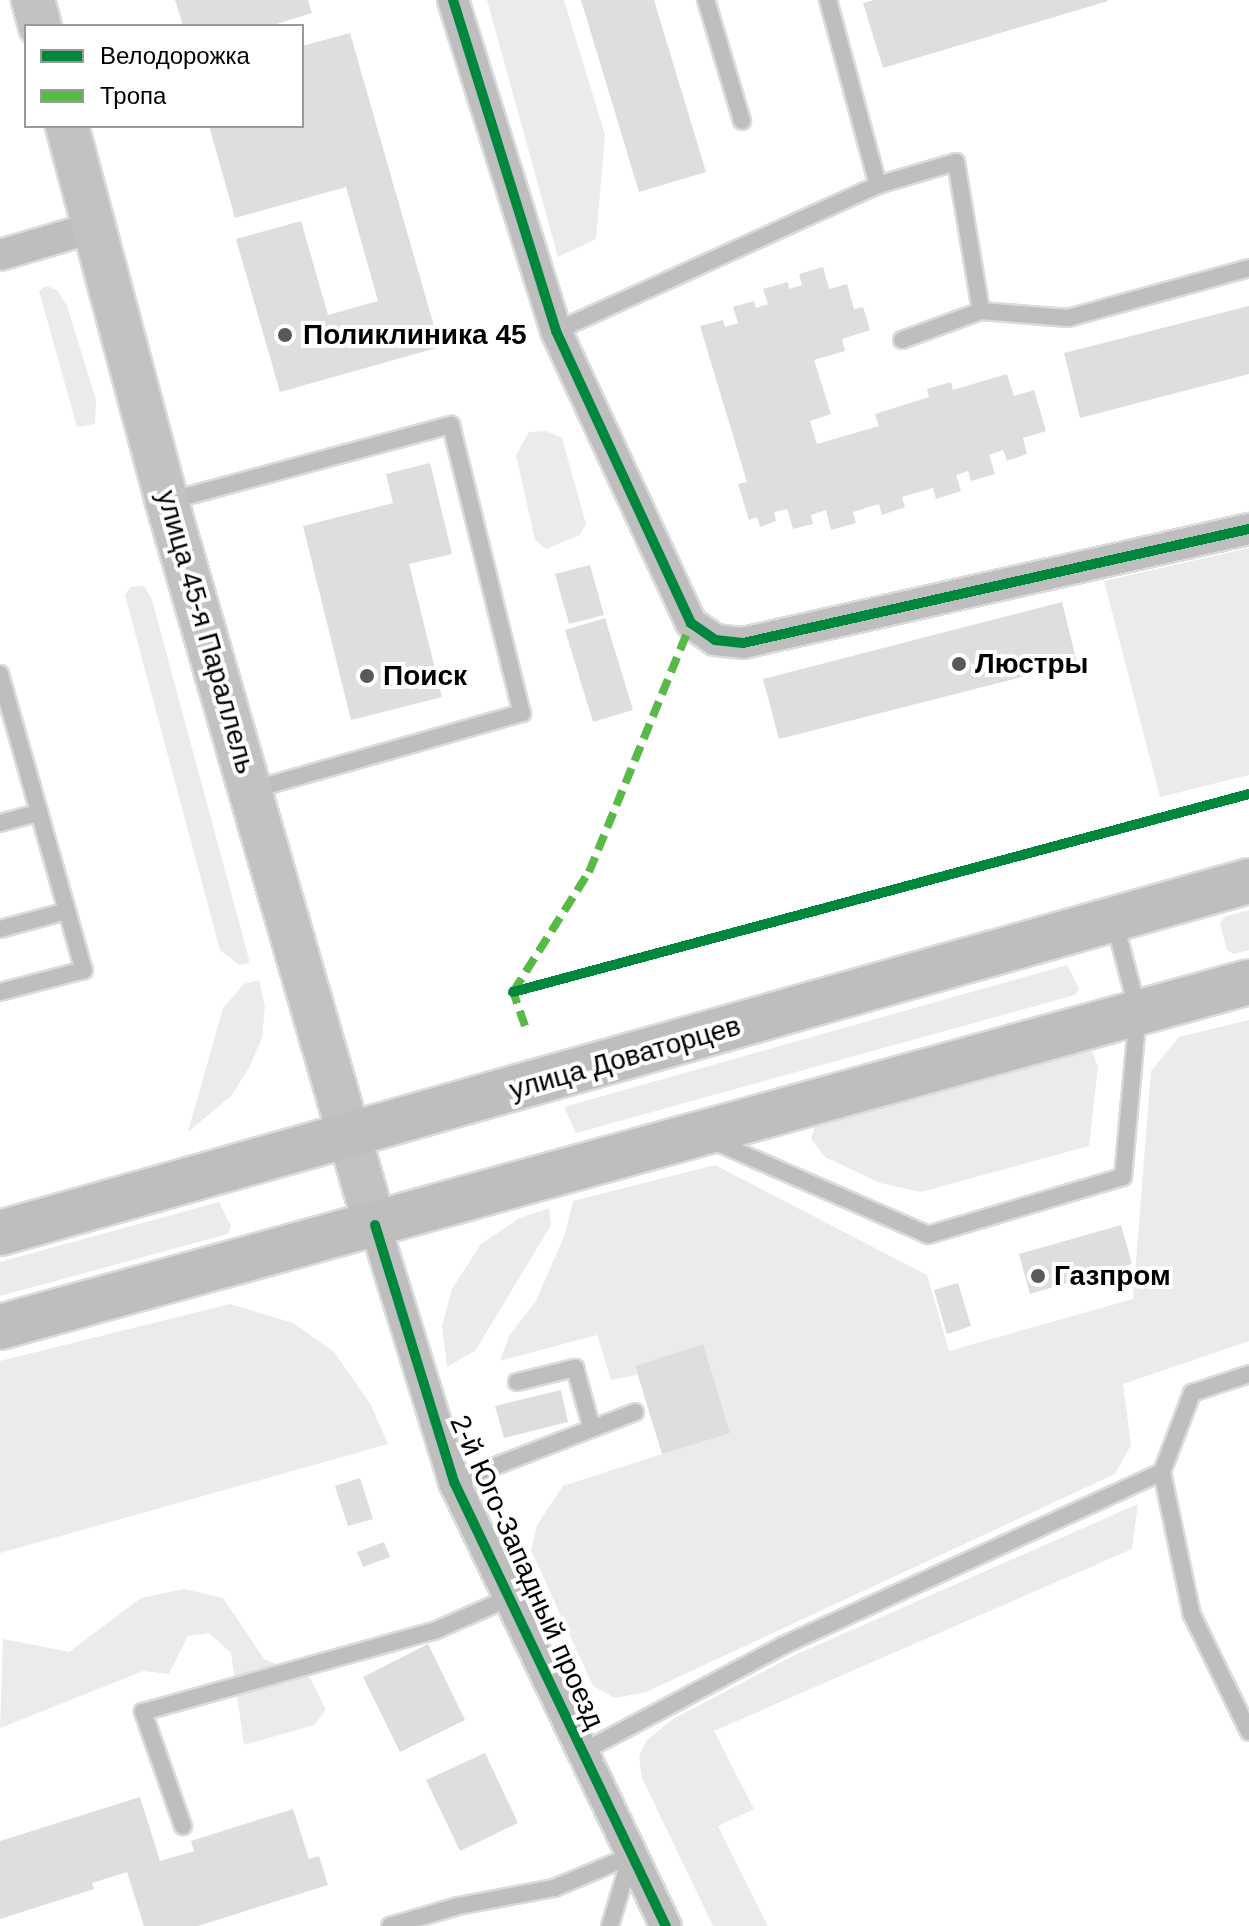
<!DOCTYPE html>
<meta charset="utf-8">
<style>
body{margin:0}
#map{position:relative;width:1249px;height:1926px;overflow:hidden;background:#fff;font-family:Arial,sans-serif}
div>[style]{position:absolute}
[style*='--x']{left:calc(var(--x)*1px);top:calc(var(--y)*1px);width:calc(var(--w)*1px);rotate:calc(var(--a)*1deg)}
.green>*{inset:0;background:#ebebeb}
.building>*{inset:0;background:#dedede}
.roads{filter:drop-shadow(2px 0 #dbdbdb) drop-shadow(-2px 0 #dbdbdb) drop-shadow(0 2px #dbdbdb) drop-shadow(0 -2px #dbdbdb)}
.lane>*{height:16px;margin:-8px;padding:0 8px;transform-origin:8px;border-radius:8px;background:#bebebe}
.street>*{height:30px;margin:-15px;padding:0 15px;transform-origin:15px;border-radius:15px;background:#bebebe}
.secondary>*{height:42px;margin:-21px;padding:0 21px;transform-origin:21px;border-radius:21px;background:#c2c2c2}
.primary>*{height:44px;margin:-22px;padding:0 22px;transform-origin:22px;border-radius:22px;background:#bebebe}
.quiet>*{height:8px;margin-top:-4px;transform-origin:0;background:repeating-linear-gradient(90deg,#58b947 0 16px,transparent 0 24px)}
.cycleway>*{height:10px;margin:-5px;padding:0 5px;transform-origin:5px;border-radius:5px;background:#00873e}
.dots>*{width:22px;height:22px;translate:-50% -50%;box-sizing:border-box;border:4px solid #fff;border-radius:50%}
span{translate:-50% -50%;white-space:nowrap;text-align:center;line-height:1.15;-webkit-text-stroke:8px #fff;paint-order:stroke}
.poi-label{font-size:28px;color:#000;font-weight:700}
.left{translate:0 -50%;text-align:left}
.street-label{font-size:28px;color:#000}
.legend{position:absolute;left:24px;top:24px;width:280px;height:104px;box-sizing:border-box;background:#fff;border:2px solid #999;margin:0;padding:10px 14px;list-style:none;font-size:24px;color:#000}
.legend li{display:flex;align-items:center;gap:16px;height:40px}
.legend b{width:40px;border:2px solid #999}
</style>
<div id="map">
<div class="green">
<div style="clip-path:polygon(487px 0,564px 0,605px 135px,596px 239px,558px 257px)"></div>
<div style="clip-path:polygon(46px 286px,57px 290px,67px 306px,96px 400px,95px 424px,77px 427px,39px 291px)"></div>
<div style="clip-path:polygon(546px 431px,562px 438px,586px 524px,580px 535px,546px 549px,535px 540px,516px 455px,529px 432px)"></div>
<div style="clip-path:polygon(1249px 548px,1249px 775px,1160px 797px,1104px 581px)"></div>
<div style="clip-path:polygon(144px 586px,152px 600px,250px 963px,239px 965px,220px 950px,125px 595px,131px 587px)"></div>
<div style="clip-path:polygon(1249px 910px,1249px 950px,1234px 954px,1227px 950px,1220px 924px,1224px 917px)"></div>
<div style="clip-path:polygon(1067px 965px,1079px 989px,1075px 995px,576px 1133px,564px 1107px)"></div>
<div style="clip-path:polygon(259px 980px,265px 1007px,262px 1038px,249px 1068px,231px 1096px,188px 1132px,223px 1008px,244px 984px)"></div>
<div style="clip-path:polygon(1249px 1020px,1249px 1341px,1123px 1384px,1131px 1445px,1115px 1474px,646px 1692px,615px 1698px,593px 1686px,531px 1550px,537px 1525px,563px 1486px,662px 1454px,702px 1345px,635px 1366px,637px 1375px,611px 1380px,597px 1335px,500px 1361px,509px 1336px,536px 1301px,565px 1234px,573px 1201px,715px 1165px,927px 1275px,949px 1351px,1133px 1299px,1151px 1071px,1179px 1037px)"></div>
<div style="clip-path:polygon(1091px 1048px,1098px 1067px,1089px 1146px,921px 1192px,880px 1183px,825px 1157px,811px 1139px,815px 1126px)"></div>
<div style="clip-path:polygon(219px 1202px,231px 1226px,228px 1234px,0 1296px,0 1262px)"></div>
<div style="clip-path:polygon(549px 1208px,551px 1225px,475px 1351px,447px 1367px,442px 1326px,452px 1289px,481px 1244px,518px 1219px)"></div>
<div style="clip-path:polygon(230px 1304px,293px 1323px,334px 1352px,371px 1405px,388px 1444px,0 1553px,0 1361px)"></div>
<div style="clip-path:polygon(1138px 1504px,1132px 1549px,714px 1731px,754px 1809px,718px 1826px,768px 1926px,713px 1926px,642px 1778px,639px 1756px,647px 1740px,673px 1719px,793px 1656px)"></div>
<div style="clip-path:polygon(184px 1589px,223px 1598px,264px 1659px,310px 1678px,326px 1710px,314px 1725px,244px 1745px,231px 1653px,209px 1633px,188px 1636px,169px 1674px,143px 1671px,0 1728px,3px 1639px,69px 1652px,141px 1598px)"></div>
</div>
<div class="building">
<div style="clip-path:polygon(175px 0,308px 0,312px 13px,270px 26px,183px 26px)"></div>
<div style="clip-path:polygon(581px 0,654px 0,706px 172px,639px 192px)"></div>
<div style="clip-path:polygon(874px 0,1107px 0,1108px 1px,883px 68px,863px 3px)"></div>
<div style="clip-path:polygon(350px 33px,440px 347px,280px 392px,236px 239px,301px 221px,328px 315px,378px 301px,346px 187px,235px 218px,209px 126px,302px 126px,302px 46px)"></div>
<div style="clip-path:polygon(823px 267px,829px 289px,847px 284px,854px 309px,863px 307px,870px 330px,842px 339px,845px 351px,814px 360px,831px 414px,810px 421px,817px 444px,879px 426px,875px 414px,929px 397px,927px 389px,951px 382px,953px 390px,1007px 374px,1014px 396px,1034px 390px,1046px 431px,1023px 438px,1027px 454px,1007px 461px,1003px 450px,989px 455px,995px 474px,971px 481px,968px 471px,956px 475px,961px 491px,936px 499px,933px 488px,902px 497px,905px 507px,882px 515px,879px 504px,853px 512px,856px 523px,831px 530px,826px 510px,811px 515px,813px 524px,793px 529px,787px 509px,774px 512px,776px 521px,760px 527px,757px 517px,749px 520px,738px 484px,747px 482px,700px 326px,723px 320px,725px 327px,738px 323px,733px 307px,754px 301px,756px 308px,768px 304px,763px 289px,788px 282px,789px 289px,802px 285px,799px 274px)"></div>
<div style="clip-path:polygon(1249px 306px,1249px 374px,1080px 418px,1064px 353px)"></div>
<div style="clip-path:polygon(430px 463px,452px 554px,409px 564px,442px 697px,351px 720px,303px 526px,393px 503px,386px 474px)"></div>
<div style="clip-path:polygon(590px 565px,604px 615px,569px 624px,555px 574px)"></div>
<div style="clip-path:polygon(1062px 602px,1077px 663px,779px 739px,763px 679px)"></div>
<div style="clip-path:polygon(605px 618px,633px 710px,593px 722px,565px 630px)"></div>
<div style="clip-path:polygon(1121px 1225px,1132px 1264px,1030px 1294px,1019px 1254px)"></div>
<div style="clip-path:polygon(958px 1283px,971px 1326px,947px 1334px,934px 1290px)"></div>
<div style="clip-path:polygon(703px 1344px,730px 1433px,662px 1454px,635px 1366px)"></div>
<div style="clip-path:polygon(561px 1390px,568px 1422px,504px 1438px,495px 1406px)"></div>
<div style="clip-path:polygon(360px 1478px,373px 1519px,348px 1526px,335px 1486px)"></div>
<div style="clip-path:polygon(384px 1542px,390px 1557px,363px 1567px,357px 1552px)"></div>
<div style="clip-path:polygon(428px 1644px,465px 1720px,400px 1752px,363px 1677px)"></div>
<div style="clip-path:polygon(485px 1753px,518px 1823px,460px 1851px,426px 1780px)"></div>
<div style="clip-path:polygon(140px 1797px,160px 1861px,194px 1851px,191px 1841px,293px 1809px,309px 1859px,319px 1856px,328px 1885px,198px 1926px,144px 1926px,127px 1872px,92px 1883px,94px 1889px,0 1919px,0 1841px)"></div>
</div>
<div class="roads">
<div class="lane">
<div style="--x:706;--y:0;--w:126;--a:73.4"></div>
<div style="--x:828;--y:0;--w:192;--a:74.9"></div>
<div style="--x:556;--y:331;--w:354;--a:-24.4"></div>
<div style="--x:878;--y:185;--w:81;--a:-16.4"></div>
<div style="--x:956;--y:162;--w:151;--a:80.5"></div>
<div style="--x:981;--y:311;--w:87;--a:4.6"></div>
<div style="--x:1068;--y:318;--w:188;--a:-15.4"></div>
<div style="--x:902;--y:340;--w:84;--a:-20.2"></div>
<div style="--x:169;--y:501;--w:292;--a:-15.1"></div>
<div style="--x:451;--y:425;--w:297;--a:76.2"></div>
<div style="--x:522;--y:713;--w:281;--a:164.1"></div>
<div style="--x:0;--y:674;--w:308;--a:74.2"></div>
<div style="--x:84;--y:970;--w:87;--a:165.3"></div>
<div style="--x:0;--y:823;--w:39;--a:-15"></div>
<div style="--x:0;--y:929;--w:69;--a:-15"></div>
<div style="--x:711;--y:1140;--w:237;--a:23.6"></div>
<div style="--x:928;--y:1235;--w:203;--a:-16.6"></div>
<div style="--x:1123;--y:1177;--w:167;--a:-84.8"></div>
<div style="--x:1138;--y:1011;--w:94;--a:-104.8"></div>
<div style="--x:517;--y:1382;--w:60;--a:-13.6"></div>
<div style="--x:575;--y:1368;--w:63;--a:74.4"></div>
<div style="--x:1162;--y:1472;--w:146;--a:78.2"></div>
<div style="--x:1192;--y:1615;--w:130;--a:64"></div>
<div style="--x:454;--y:1482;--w:194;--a:-21.1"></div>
<div style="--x:582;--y:1752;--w:229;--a:-27.9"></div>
<div style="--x:784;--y:1645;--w:416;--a:-24.6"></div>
<div style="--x:1162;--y:1472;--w:85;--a:-69.2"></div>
<div style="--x:1192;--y:1393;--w:60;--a:-18.4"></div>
<div style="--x:183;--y:1826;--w:121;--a:-109.3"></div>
<div style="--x:143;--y:1712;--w:302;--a:-15.6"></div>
<div style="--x:434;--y:1631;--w:80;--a:-23.7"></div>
<div style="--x:390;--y:1926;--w:71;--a:-16.4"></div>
<div style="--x:458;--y:1906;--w:98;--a:-10.6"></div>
<div style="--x:554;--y:1888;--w:83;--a:-22.6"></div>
<div style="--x:631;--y:1856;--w:73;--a:106.7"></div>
</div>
<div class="street">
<div style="--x:453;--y:0;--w:347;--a:72.7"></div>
<div style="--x:556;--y:331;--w:322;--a:65.2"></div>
<div style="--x:691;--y:623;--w:29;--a:35"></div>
<div style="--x:715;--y:640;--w:28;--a:6"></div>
<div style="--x:743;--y:643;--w:519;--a:-12.7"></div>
<div style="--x:0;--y:255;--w:96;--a:-16.4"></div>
<div style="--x:375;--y:1225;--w:269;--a:72.9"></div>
<div style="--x:454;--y:1482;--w:492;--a:64.5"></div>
</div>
<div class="secondary">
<div style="--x:33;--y:0;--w:27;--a:75"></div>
<div style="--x:67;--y:126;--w:389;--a:75.1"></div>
<div style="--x:167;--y:502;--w:752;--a:73.95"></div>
</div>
<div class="primary">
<div style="--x:0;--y:1233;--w:1298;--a:-15.74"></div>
<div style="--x:0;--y:1327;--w:1296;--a:-15.44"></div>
</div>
</div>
<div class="quiet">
<div style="--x:525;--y:1026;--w:36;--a:-109"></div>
<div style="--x:513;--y:992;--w:142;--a:-57.7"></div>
<div style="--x:589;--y:872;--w:269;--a:-67.7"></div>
</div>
<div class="cycleway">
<div style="--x:453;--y:0;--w:347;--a:72.7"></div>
<div style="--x:556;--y:331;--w:322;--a:65.2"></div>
<div style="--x:691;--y:623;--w:29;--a:35"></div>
<div style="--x:715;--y:640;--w:28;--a:6"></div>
<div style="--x:743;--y:643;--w:519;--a:-12.7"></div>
<div style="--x:513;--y:992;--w:762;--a:-15.06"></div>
<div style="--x:375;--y:1225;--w:269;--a:72.9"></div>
<div style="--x:454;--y:1482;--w:492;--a:64.5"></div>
</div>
<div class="dots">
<div style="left:285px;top:335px;background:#595959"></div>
<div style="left:959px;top:664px;background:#595959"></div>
<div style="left:367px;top:676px;background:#595959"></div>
<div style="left:1038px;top:1276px;background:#595959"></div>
</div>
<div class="poi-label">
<span class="left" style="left:303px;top:335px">Поликлиника 45</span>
<span class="left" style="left:975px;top:664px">Люстры</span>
<span class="left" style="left:383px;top:676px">Поиск</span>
<span class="left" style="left:1054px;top:1276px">Газпром</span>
</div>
<div class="street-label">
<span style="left:206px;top:632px;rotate:74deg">улица 45-я Параллель</span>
<span style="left:625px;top:1058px;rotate:-16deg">улица Доваторцев</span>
<span style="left:527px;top:1572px;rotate:66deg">2-й Юго-Западный проезд</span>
</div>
<ul class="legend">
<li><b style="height:10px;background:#00873e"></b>Велодорожка</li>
<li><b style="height:10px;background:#58b947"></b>Тропа</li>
</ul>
</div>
